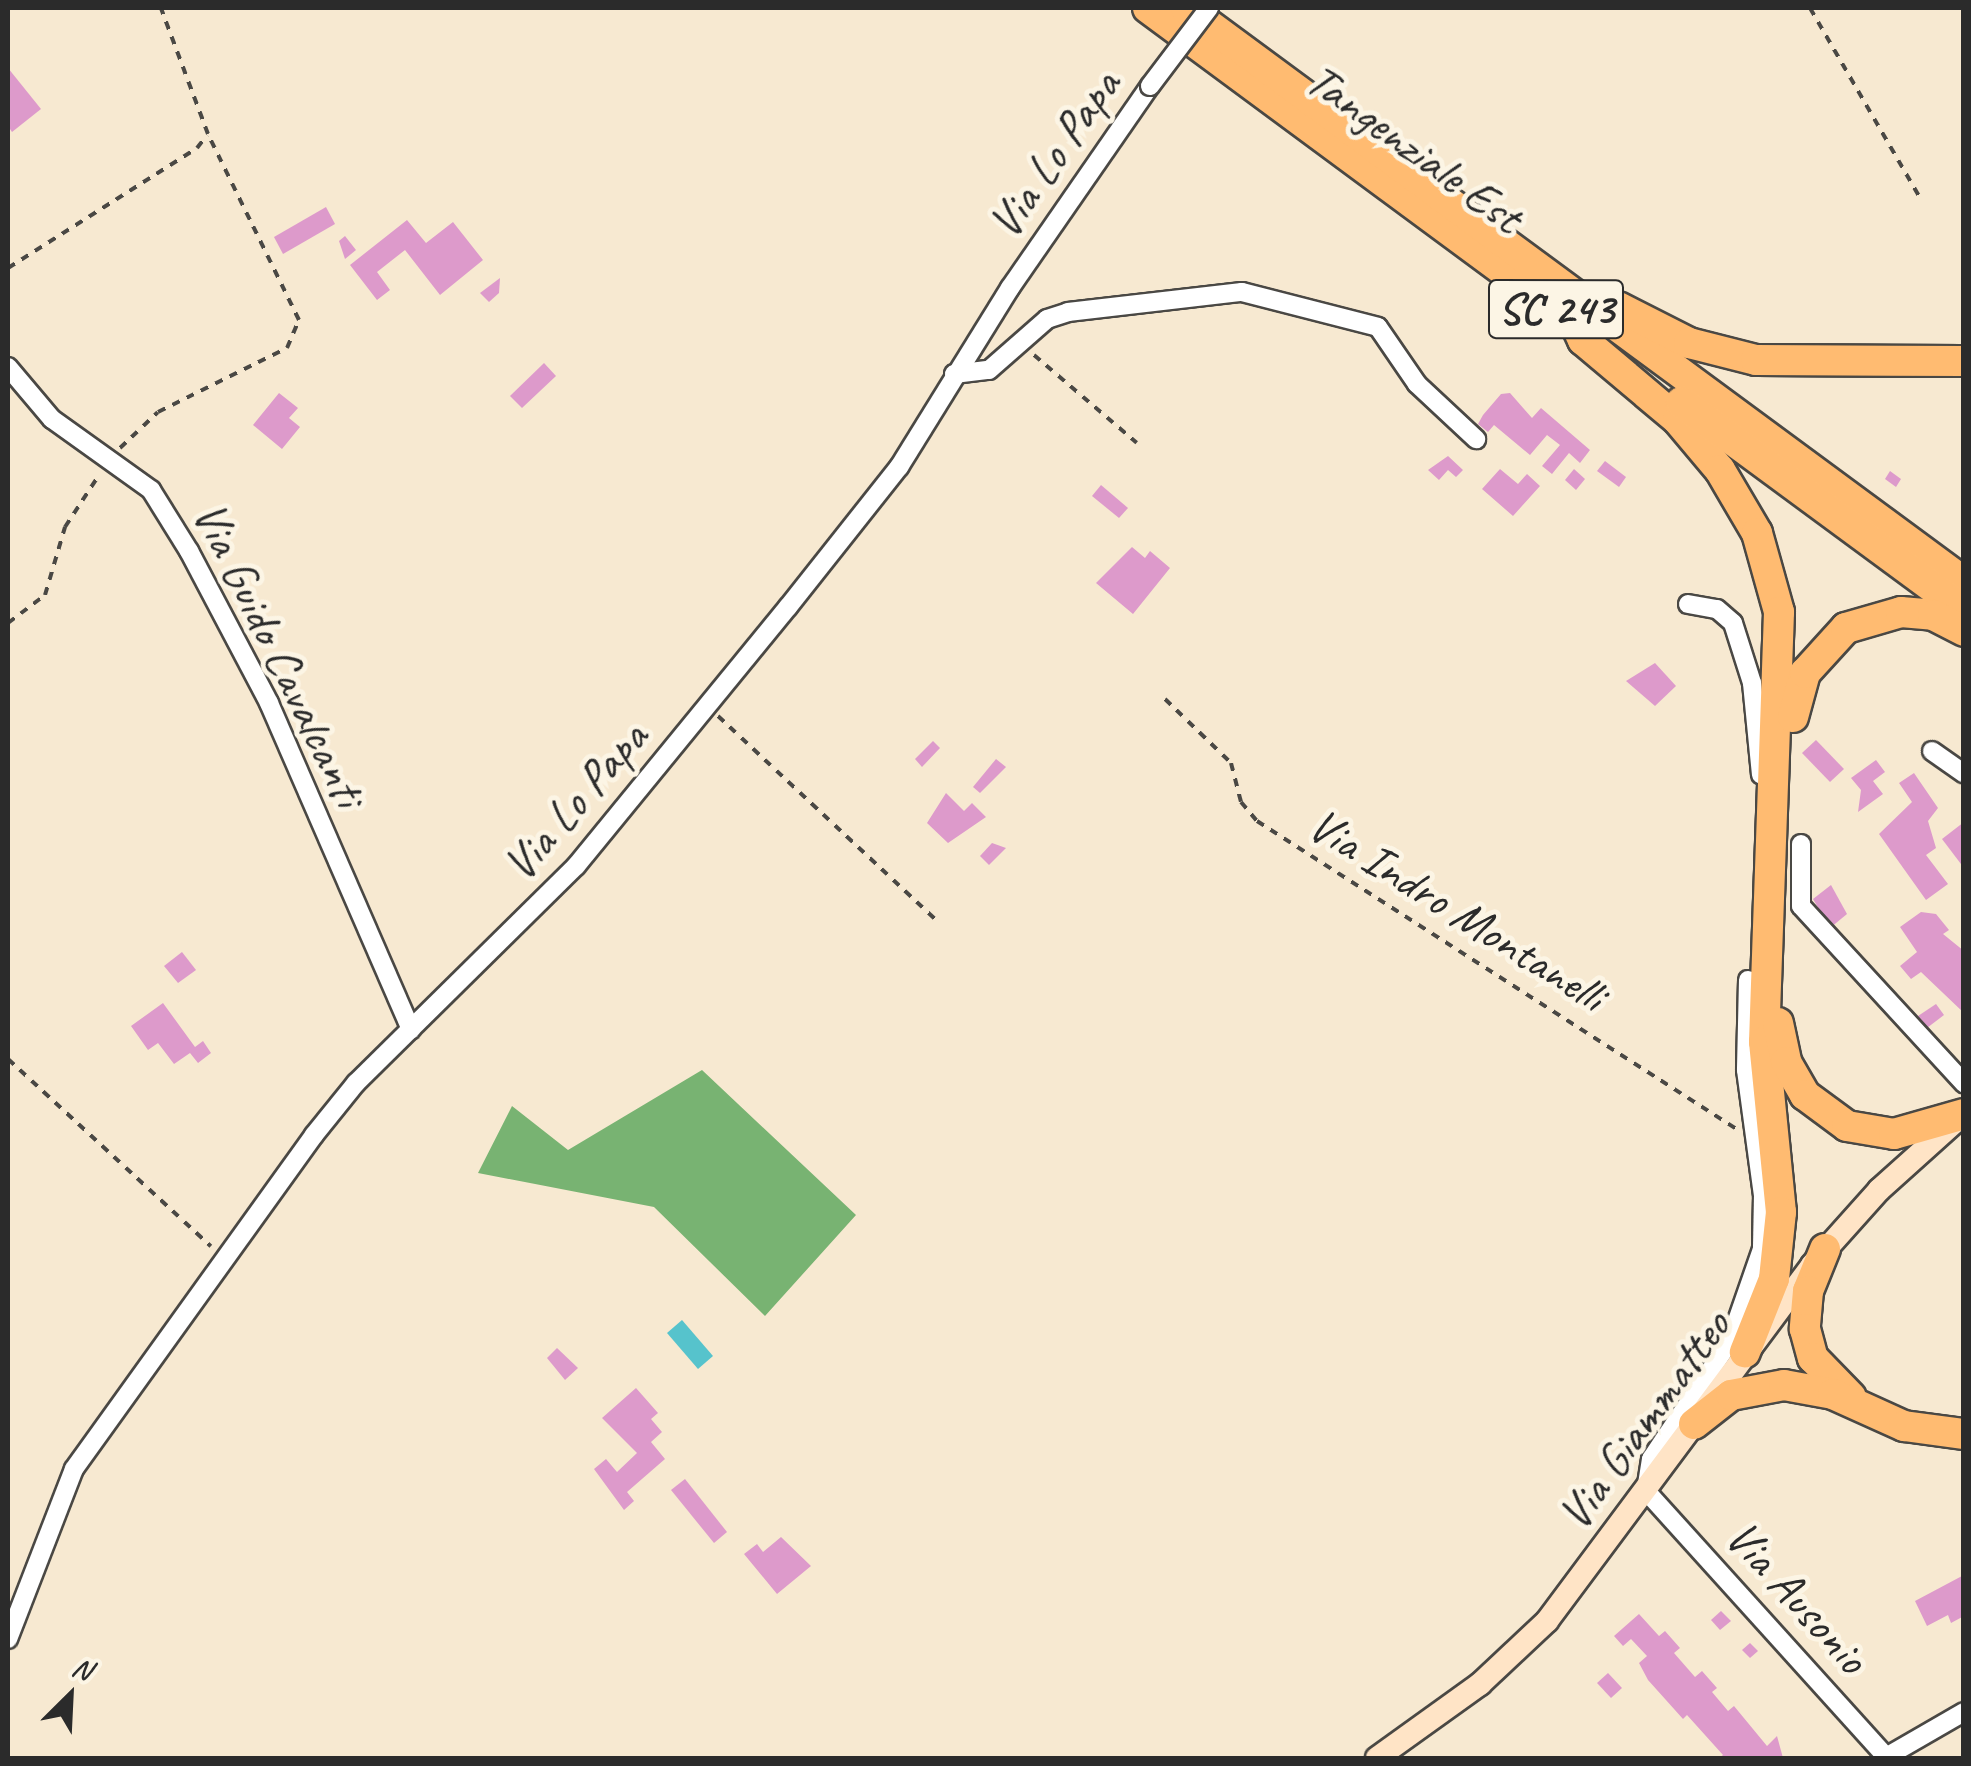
<!DOCTYPE html>
<style>
body{margin:0}
#map{position:relative;width:1971px;height:1766px;overflow:hidden;background:#f7e9d1;font-family:Caveat,sans-serif}
div>[style]{position:absolute}
[style*='--x']{left:calc(var(--x)*1px);top:calc(var(--y)*1px);width:calc(var(--w)*1px);rotate:calc(var(--a)*1deg)}
.forest>*{inset:0;background:#78b372}
.water>*{inset:0;background:#56c3cc}
.building>*{inset:0;background:#dd9acb}
.path>*{height:4px;margin-top:-2px;transform-origin:0;background:repeating-linear-gradient(90deg,#4a4844 0 8px,transparent 0 16px)}
.roads{filter:drop-shadow(2px 0 #4a4844) drop-shadow(-2px 0 #4a4844) drop-shadow(0 2px #4a4844) drop-shadow(0 -2px #4a4844)}
.street>*{height:18px;margin:-9px;padding:0 9px;transform-origin:9px;border-radius:9px;background:#fff}
.secondary>*{height:22px;margin:-11px;padding:0 11px;transform-origin:11px;border-radius:11px;background:#ffe4c6}
.highway>*{height:30px;margin:-15px;padding:0 15px;transform-origin:15px;border-radius:15px;background:#ffbb71}
.bridges{filter:drop-shadow(2px 0 #4a4844) drop-shadow(-2px 0 #4a4844) drop-shadow(0 2px #4a4844) drop-shadow(0 -2px #4a4844)}
.street-bridge>*{height:18px;margin:-9px;padding:0 9px;transform-origin:9px;border-radius:9px;background:#fff}
span{translate:-50% -50%;white-space:nowrap;text-align:center;line-height:1.15;-webkit-text-stroke:10px #fcf5e5;paint-order:stroke}
.shield-label span{padding:2px 8px;background:#fcf5e5;border:2px solid;border-radius:8px;-webkit-text-stroke-width:0}
.shield-label{font-size:45px;color:#2b2b2b;font-weight:700}
.street-label{font-size:48px;color:#2b2b2b}
.frame{position:absolute;inset:0;border:10px solid #2b2b2b;pointer-events:none}
.north{position:absolute;left:20px;top:1646px;width:100px;height:100px;-webkit-text-stroke:8px #fcf5e5;paint-order:stroke;rotate:24deg;font-size:28px;font-weight:700;line-height:40px;text-align:center;color:#2b2b2b}
.north::after{content:'';display:block;margin:auto;width:35px;height:45px;background:#2b2b2b;clip-path:polygon(50% 0,100% 100%,50% 72%,0 100%)}
</style>
<div id="map">
<div class="forest">
<div style="clip-path:polygon(702px 1070px,856px 1215px,765px 1316px,654px 1207px,478px 1173px,512px 1106px,568px 1150px)"></div>
</div>
<div class="water">
<div style="clip-path:polygon(682px 1320px,713px 1356px,698px 1369px,667px 1333px)"></div>
</div>
<div class="building">
<div style="clip-path:polygon(8px 68px,41px 109px,12px 132px,8px 126px)"></div>
<div style="clip-path:polygon(326px 207px,335px 224px,283px 254px,274px 237px)"></div>
<div style="clip-path:polygon(407px 220px,426px 243px,453px 222px,483px 260px,440px 295px,405px 250px,377px 272px,390px 290px,377px 300px,350px 265px)"></div>
<div style="clip-path:polygon(345px 236px,356px 250px,345px 259px,339px 241px)"></div>
<div style="clip-path:polygon(500px 278px,499px 293px,489px 302px,480px 293px)"></div>
<div style="clip-path:polygon(544px 363px,556px 376px,522px 408px,510px 396px)"></div>
<div style="clip-path:polygon(279px 393px,298px 408px,289px 418px,300px 427px,282px 449px,253px 425px)"></div>
<div style="clip-path:polygon(1510px 393px,1532px 418px,1541px 408px,1590px 450px,1580px 463px,1569px 453px,1552px 474px,1542px 466px,1560px 445px,1547px 435px,1530px 455px,1494px 425px,1488px 432px,1478px 424px,1483px 415px,1501px 394px)"></div>
<div style="clip-path:polygon(1448px 456px,1463px 470px,1456px 477px,1448px 470px,1439px 480px,1428px 470px)"></div>
<div style="clip-path:polygon(1605px 461px,1626px 477px,1619px 487px,1597px 471px)"></div>
<div style="clip-path:polygon(1500px 469px,1518px 484px,1527px 474px,1540px 486px,1513px 516px,1482px 489px)"></div>
<div style="clip-path:polygon(1574px 469px,1585px 479px,1576px 490px,1565px 480px)"></div>
<div style="clip-path:polygon(1890px 471px,1901px 479px,1896px 487px,1885px 479px)"></div>
<div style="clip-path:polygon(1101px 485px,1128px 508px,1119px 518px,1092px 496px)"></div>
<div style="clip-path:polygon(1132px 547px,1145px 558px,1150px 551px,1170px 568px,1133px 614px,1096px 583px)"></div>
<div style="clip-path:polygon(1655px 663px,1676px 686px,1655px 706px,1626px 681px)"></div>
<div style="clip-path:polygon(1816px 740px,1844px 769px,1830px 782px,1802px 753px)"></div>
<div style="clip-path:polygon(933px 741px,940px 748px,922px 767px,915px 759px)"></div>
<div style="clip-path:polygon(996px 759px,1006px 767px,980px 793px,973px 787px)"></div>
<div style="clip-path:polygon(1876px 760px,1885px 772px,1873px 781px,1883px 794px,1858px 812px,1861px 790px,1851px 778px)"></div>
<div style="clip-path:polygon(1914px 773px,1938px 808px,1928px 821px,1936px 848px,1926px 855px,1948px 884px,1926px 900px,1879px 834px,1912px 802px,1899px 783px)"></div>
<div style="clip-path:polygon(946px 793px,964px 811px,972px 803px,986px 817px,948px 843px,927px 823px)"></div>
<div style="clip-path:polygon(1964px 822px,1964px 868px,1942px 839px)"></div>
<div style="clip-path:polygon(992px 843px,1006px 848px,989px 865px,980px 856px)"></div>
<div style="clip-path:polygon(1831px 885px,1847px 914px,1830px 928px,1813px 899px)"></div>
<div style="clip-path:polygon(1921px 912px,1936px 914px,1949px 930px,1943px 934px,1964px 951px,1964px 1013px,1921px 972px,1911px 979px,1900px 966px,1917px 952px,1900px 927px)"></div>
<div style="clip-path:polygon(182px 952px,196px 970px,178px 983px,164px 966px)"></div>
<div style="clip-path:polygon(163px 1003px,195px 1047px,203px 1041px,211px 1053px,198px 1063px,190px 1053px,174px 1064px,158px 1043px,148px 1050px,131px 1026px)"></div>
<div style="clip-path:polygon(1936px 1004px,1944px 1015px,1923px 1031px,1912px 1020px)"></div>
<div style="clip-path:polygon(557px 1348px,578px 1368px,565px 1380px,547px 1358px)"></div>
<div style="clip-path:polygon(636px 1388px,658px 1413px,651px 1419px,662px 1432px,651px 1442px,665px 1459px,627px 1492px,634px 1501px,624px 1510px,594px 1469px,606px 1459px,617px 1472px,637px 1453px,602px 1418px)"></div>
<div style="clip-path:polygon(685px 1479px,727px 1532px,714px 1543px,671px 1490px)"></div>
<div style="clip-path:polygon(781px 1537px,811px 1566px,777px 1594px,744px 1554px,757px 1544px,763px 1552px)"></div>
<div style="clip-path:polygon(1962px 1576px,1964px 1616px,1951px 1623px,1948px 1615px,1927px 1626px,1915px 1601px)"></div>
<div style="clip-path:polygon(1721px 1611px,1731px 1621px,1720px 1630px,1711px 1620px)"></div>
<div style="clip-path:polygon(1639px 1614px,1659px 1636px,1665px 1631px,1680px 1648px,1674px 1653px,1695px 1677px,1702px 1671px,1717px 1688px,1712px 1692px,1728px 1711px,1734px 1706px,1767px 1746px,1777px 1736px,1783px 1758px,1719px 1758px,1723px 1755px,1687px 1715px,1683px 1719px,1648px 1680px,1639px 1663px,1647px 1656px,1631px 1639px,1623px 1646px,1614px 1636px)"></div>
<div style="clip-path:polygon(1750px 1643px,1758px 1651px,1750px 1658px,1742px 1650px)"></div>
<div style="clip-path:polygon(1608px 1673px,1622px 1688px,1611px 1698px,1597px 1683px)"></div>
</div>
<div class="path">
<div style="--x:1810;--y:8;--w:217;--a:59.9"></div>
<div style="--x:8;--y:268;--w:224;--a:-32.4"></div>
<div style="--x:197;--y:148;--w:16;--a:-52"></div>
<div style="--x:1034;--y:355;--w:135;--a:40.5"></div>
<div style="--x:120;--y:448;--w:52;--a:-43.5"></div>
<div style="--x:158;--y:412;--w:144;--a:-26.4"></div>
<div style="--x:287;--y:348;--w:30;--a:-67"></div>
<div style="--x:299;--y:320;--w:207;--a:-116.1"></div>
<div style="--x:208;--y:134;--w:134;--a:-110.5"></div>
<div style="--x:8;--y:623;--w:46;--a:-37.1"></div>
<div style="--x:45;--y:595;--w:71;--a:-73.6"></div>
<div style="--x:65;--y:527;--w:62;--a:-56.8"></div>
<div style="--x:1165;--y:699;--w:92;--a:44.1"></div>
<div style="--x:1231;--y:763;--w:40;--a:75.6"></div>
<div style="--x:1241;--y:802;--w:25;--a:50"></div>
<div style="--x:1257;--y:821;--w:572;--a:32.72"></div>
<div style="--x:718;--y:716;--w:299;--a:43.1"></div>
<div style="--x:8;--y:1059;--w:276;--a:42.7"></div>
</div>
<div class="roads">
<div class="street">
<div style="--x:8;--y:367;--w:68;--a:49.8"></div>
<div style="--x:52;--y:419;--w:122;--a:35.6"></div>
<div style="--x:151;--y:490;--w:72;--a:58.1"></div>
<div style="--x:189;--y:551;--w:172;--a:62.2"></div>
<div style="--x:269;--y:703;--w:356;--a:66.5"></div>
<div style="--x:954;--y:374;--w:35;--a:-7"></div>
<div style="--x:989;--y:370;--w:77;--a:-41.3"></div>
<div style="--x:1047;--y:319;--w:22;--a:-18"></div>
<div style="--x:1068;--y:312;--w:175;--a:-6.6"></div>
<div style="--x:1242;--y:292;--w:140;--a:14.4"></div>
<div style="--x:1378;--y:327;--w:69;--a:55.6"></div>
<div style="--x:1417;--y:384;--w:81;--a:43"></div>
<div style="--x:1688;--y:604;--w:29;--a:10"></div>
<div style="--x:1717;--y:609;--w:21;--a:41"></div>
<div style="--x:1733;--y:623;--w:63;--a:72.4"></div>
<div style="--x:1752;--y:683;--w:92;--a:84.4"></div>
<div style="--x:1932;--y:751;--w:39;--a:35"></div>
<div style="--x:1801;--y:844;--w:62;--a:90"></div>
<div style="--x:1801;--y:906;--w:241;--a:47.4"></div>
<div style="--x:1748;--y:980;--w:90;--a:91.3"></div>
<div style="--x:1746;--y:1070;--w:126;--a:82.3"></div>
<div style="--x:1763;--y:1195;--w:54;--a:91.1"></div>
<div style="--x:1762;--y:1249;--w:97;--a:109.2"></div>
<div style="--x:1730;--y:1341;--w:142;--a:123.8"></div>
<div style="--x:1651;--y:1459;--w:32;--a:99"></div>
<div style="--x:1646;--y:1491;--w:360;--a:47.9"></div>
<div style="--x:8;--y:1639;--w:182;--a:-68.8"></div>
<div style="--x:74;--y:1469;--w:411;--a:-54.3"></div>
<div style="--x:314;--y:1135;--w:67;--a:-51.1"></div>
<div style="--x:356;--y:1083;--w:309;--a:-44.6"></div>
<div style="--x:576;--y:866;--w:335;--a:-50.7"></div>
<div style="--x:788;--y:607;--w:179;--a:-51.6"></div>
<div style="--x:899;--y:467;--w:211;--a:-58.2"></div>
<div style="--x:1010;--y:288;--w:246;--a:-55.3"></div>
<div style="--x:1886;--y:1757;--w:90;--a:-30"></div>
</div>
<div class="secondary">
<div style="--x:1377;--y:1758;--w:127;--a:-35.7"></div>
<div style="--x:1480;--y:1684;--w:92;--a:-43.2"></div>
<div style="--x:1547;--y:1621;--w:444;--a:-53.3"></div>
<div style="--x:1812;--y:1265;--w:101;--a:-48.2"></div>
<div style="--x:1879;--y:1190;--w:105;--a:-41.9"></div>
</div>
<div class="highway">
<div style="--x:1148;--y:8;--w:547;--a:36.45"></div>
<div style="--x:1186;--y:8;--w:967;--a:36.42"></div>
<div style="--x:1618;--y:307;--w:80;--a:26.9"></div>
<div style="--x:1689;--y:343;--w:69;--a:14.2"></div>
<div style="--x:1756;--y:360;--w:208;--a:0.3"></div>
<div style="--x:1575;--y:323;--w:19;--a:65"></div>
<div style="--x:1583;--y:340;--w:124;--a:40.1"></div>
<div style="--x:1678;--y:420;--w:65;--a:50"></div>
<div style="--x:1720;--y:470;--w:73;--a:59.6"></div>
<div style="--x:1757;--y:533;--w:82;--a:74.4"></div>
<div style="--x:1779;--y:612;--w:430;--a:92"></div>
<div style="--x:1764;--y:1042;--w:171;--a:84.3"></div>
<div style="--x:1781;--y:1212;--w:67;--a:96"></div>
<div style="--x:1774;--y:1279;--w:79;--a:111.7"></div>
<div style="--x:1681;--y:402;--w:352;--a:36.4"></div>
<div style="--x:1793;--y:717;--w:46;--a:-74.7"></div>
<div style="--x:1805;--y:673;--w:61;--a:-47.7"></div>
<div style="--x:1846;--y:628;--w:57;--a:-16.2"></div>
<div style="--x:1901;--y:612;--w:32;--a:5"></div>
<div style="--x:1933;--y:615;--w:35;--a:27"></div>
<div style="--x:1778;--y:1023;--w:40;--a:78"></div>
<div style="--x:1786;--y:1062;--w:38;--a:60"></div>
<div style="--x:1805;--y:1095;--w:52;--a:36.4"></div>
<div style="--x:1847;--y:1126;--w:48;--a:9.7"></div>
<div style="--x:1894;--y:1134;--w:73;--a:-15.9"></div>
<div style="--x:1825;--y:1249;--w:45;--a:112"></div>
<div style="--x:1808;--y:1291;--w:38;--a:95"></div>
<div style="--x:1805;--y:1329;--w:30;--a:75"></div>
<div style="--x:1813;--y:1358;--w:54;--a:45.7"></div>
<div style="--x:1694;--y:1424;--w:47;--a:-38.1"></div>
<div style="--x:1731;--y:1395;--w:54;--a:-10.7"></div>
<div style="--x:1784;--y:1385;--w:50;--a:10.4"></div>
<div style="--x:1833;--y:1394;--w:78;--a:24.3"></div>
<div style="--x:1904;--y:1426;--w:61;--a:7.6"></div>
</div>
</div>
<div class="bridges">
<div class="street-bridge">
<div style="--x:1150;--y:86;--w:98;--a:-52.9"></div>
</div>
</div>
<div class="shield-label">
<span style="left:1556px;top:309px">SC 243</span>
</div>
<div class="street-label">
<span style="left:1414px;top:148px;rotate:36deg">Tangenziale Est</span>
<span style="left:1054px;top:154px;rotate:-55deg">Via Lo Papa</span>
<span style="left:279px;top:654px;rotate:64deg">Via Guido Cavalcanti</span>
<span style="left:575px;top:801px;rotate:-49deg">Via Lo Papa</span>
<span style="left:1457px;top:910px;rotate:32deg">Via Indro Montanelli</span>
<span style="left:1644px;top:1420px;rotate:-54deg">Via Giammatteo</span>
<span style="left:1797px;top:1597px;rotate:48deg">Via Ausonio</span>
</div>
<div class="frame"></div>
<div class="north">N</div>
</div>
